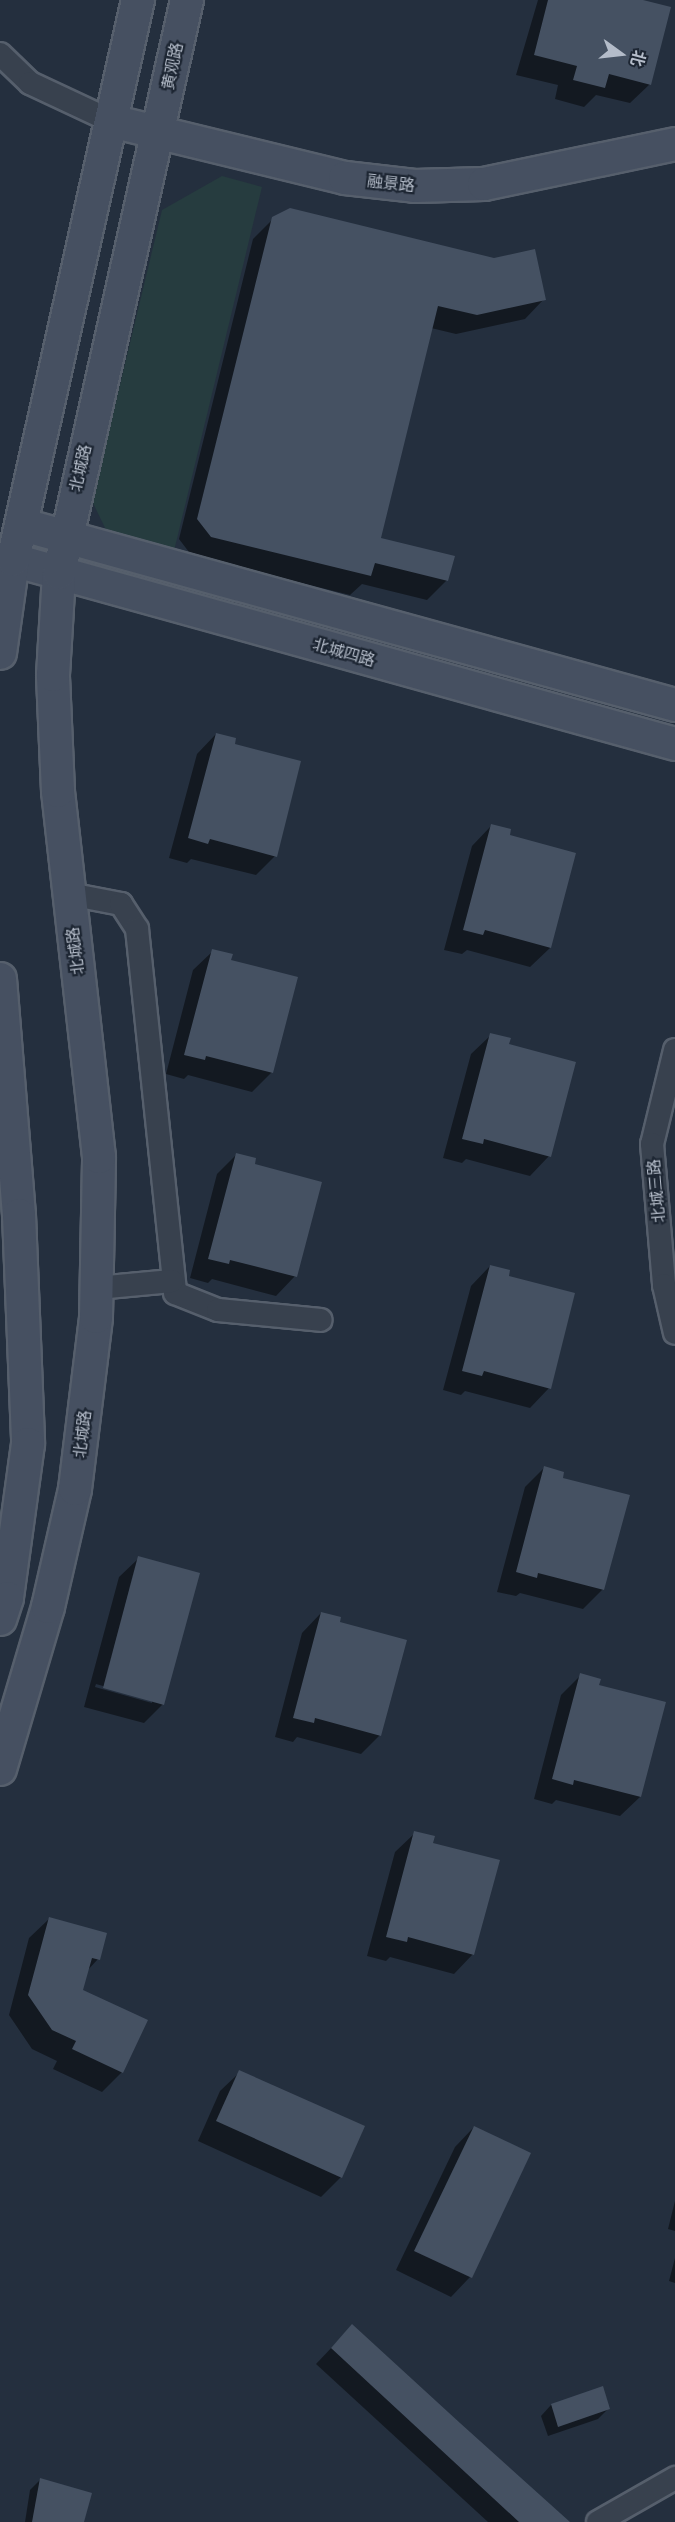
<!DOCTYPE html>
<meta charset="utf-8">
<style>
body{margin:0}
#map{position:relative;width:675px;height:2522px;overflow:hidden;background:#242f3e;font-family:Mulish,"Noto Sans SC",sans-serif}
div>[style]{position:absolute}
[style*='--x']{left:calc(var(--x)*1px);top:calc(var(--y)*1px);width:calc(var(--w)*1px);rotate:calc(var(--a)*1deg)}
.green>*{inset:0;background:#263c3f}
.shadow>*{inset:0;background:#0007}
.building>*{inset:0;background:#455162}
.roads{filter:drop-shadow(2px 0 #565f6c) drop-shadow(-2px 0 #565f6c) drop-shadow(0 2px #565f6c) drop-shadow(0 -2px #565f6c)}
.street>*{height:22px;margin:-11px;padding:0 11px;transform-origin:11px;border-radius:11px;background:#38414e}
.secondary>*{height:32px;margin:-16px;padding:0 16px;transform-origin:16px;border-radius:16px;background:#465061}
span{translate:-50% -50%;white-space:nowrap;text-align:center;line-height:1.15;-webkit-text-stroke:4.5px #1d2633;paint-order:stroke}
.street-label{font-size:16px;color:#b4bcc9}
.north{position:absolute;left:591px;top:24px;width:60px;height:60px;-webkit-text-stroke:4px #1d2633;paint-order:stroke;rotate:105deg;font-size:16px;font-weight:700;line-height:24px;text-align:center;color:#b4bcc9}
.north::after{content:'';display:block;margin:auto;width:21px;height:27px;background:#b4bcc9;clip-path:polygon(50% 0,100% 100%,50% 72%,0 100%)}
</style>
<div id="map">
<div class="green">
<div style="clip-path:polygon(222px 176px,262px 187px,174px 551px,109px 536px,92px 501px,162px 210px)"></div>
</div>
<div class="shadow">
<div style="clip-path:polygon(538px 0,637px 0,650px 84px,630px 103px,596px 95px,584px 107px,555px 99px,558px 85px,516px 75px)"></div>
<div style="clip-path:polygon(273px 219px,544px 299px,525px 319px,456px 334px,431px 328px,379px 539px,447px 580px,427px 600px,362px 584px,350px 595px,192px 556px,179px 539px,253px 239px)"></div>
<div style="clip-path:polygon(216px 734px,233px 745px,275px 856px,256px 875px,191px 859px,187px 863px,169px 858px,197px 754px)"></div>
<div style="clip-path:polygon(491px 826px,508px 836px,550px 948px,530px 967px,467px 950px,462px 954px,444px 950px,472px 846px)"></div>
<div style="clip-path:polygon(213px 951px,230px 961px,272px 1072px,252px 1092px,188px 1075px,184px 1079px,166px 1074px,193px 970px)"></div>
<div style="clip-path:polygon(491px 1035px,507px 1045px,549px 1156px,530px 1176px,466px 1159px,462px 1163px,443px 1158px,471px 1054px)"></div>
<div style="clip-path:polygon(236px 1155px,253px 1165px,295px 1276px,276px 1296px,212px 1279px,208px 1283px,190px 1278px,217px 1174px)"></div>
<div style="clip-path:polygon(490px 1266px,507px 1277px,549px 1388px,530px 1408px,465px 1391px,461px 1395px,443px 1390px,471px 1286px)"></div>
<div style="clip-path:polygon(544px 1468px,561px 1479px,603px 1589px,583px 1609px,520px 1593px,516px 1596px,497px 1592px,525px 1487px)"></div>
<div style="clip-path:polygon(evenodd,139px 1558px,163px 1704px,144px 1723px,84px 1707px,119px 1577px,139px 1558px,96px 1684px,152px 1700px,152px 1703px,95px 1687px,96px 1684px)"></div>
<div style="clip-path:polygon(321px 1613px,338px 1623px,380px 1735px,361px 1754px,297px 1737px,293px 1742px,275px 1737px,302px 1633px)"></div>
<div style="clip-path:polygon(581px 1675px,597px 1686px,640px 1797px,620px 1816px,556px 1800px,552px 1804px,534px 1799px,561px 1695px)"></div>
<div style="clip-path:polygon(415px 1833px,431px 1844px,473px 1954px,454px 1974px,390px 1957px,386px 1961px,367px 1956px,395px 1852px)"></div>
<div style="clip-path:polygon(49px 1919px,98px 1959px,87px 1971px,81px 1991px,122px 2072px,102px 2092px,53px 2069px,57px 2061px,32px 2049px,9px 2015px,29px 1938px)"></div>
<div style="clip-path:polygon(240px 2072px,341px 2177px,321px 2197px,198px 2141px,220px 2091px)"></div>
<div style="clip-path:polygon(474px 2127px,470px 2277px,451px 2297px,396px 2270px,455px 2147px)"></div>
<div style="clip-path:polygon(675px 2201px,675px 2231px,668px 2229px)"></div>
<div style="clip-path:polygon(675px 2258px,675px 2283px,669px 2281px)"></div>
<div style="clip-path:polygon(352px 2326px,556px 2522px,488px 2522px,316px 2364px)"></div>
<div style="clip-path:polygon(551px 2405px,609px 2408px,598px 2419px,548px 2436px,541px 2416px)"></div>
<div style="clip-path:polygon(41px 2479px,82px 2522px,25px 2522px,30px 2490px)"></div>
</div>
<div class="building">
<div style="clip-path:polygon(548px 0,643px 0,671px 7px,651px 85px,609px 74px,605px 88px,573px 80px,577px 66px,534px 55px)"></div>
<div style="clip-path:polygon(290px 208px,494px 258px,535px 249px,546px 300px,477px 315px,438px 306px,381px 538px,455px 556px,448px 581px,375px 563px,371px 576px,211px 537px,197px 519px,272px 217px)"></div>
<div style="clip-path:polygon(216px 733px,236px 738px,235px 744px,301px 761px,277px 857px,210px 839px,208px 844px,188px 838px)"></div>
<div style="clip-path:polygon(491px 824px,511px 829px,510px 835px,576px 853px,551px 948px,485px 930px,483px 935px,463px 930px)"></div>
<div style="clip-path:polygon(212px 949px,233px 954px,231px 960px,298px 977px,273px 1073px,206px 1056px,205px 1060px,184px 1055px)"></div>
<div style="clip-path:polygon(490px 1033px,511px 1038px,509px 1044px,576px 1062px,551px 1157px,484px 1139px,483px 1144px,462px 1139px)"></div>
<div style="clip-path:polygon(236px 1153px,256px 1158px,255px 1164px,322px 1182px,297px 1277px,230px 1260px,229px 1264px,208px 1259px)"></div>
<div style="clip-path:polygon(490px 1265px,510px 1270px,509px 1276px,575px 1293px,551px 1389px,484px 1371px,482px 1376px,462px 1371px)"></div>
<div style="clip-path:polygon(544px 1466px,564px 1472px,563px 1478px,630px 1495px,604px 1590px,538px 1573px,537px 1578px,516px 1572px)"></div>
<div style="clip-path:polygon(138px 1556px,200px 1573px,164px 1705px,103px 1688px)"></div>
<div style="clip-path:polygon(321px 1612px,341px 1617px,340px 1622px,407px 1640px,381px 1736px,315px 1718px,314px 1723px,293px 1718px)"></div>
<div style="clip-path:polygon(580px 1673px,601px 1679px,599px 1685px,666px 1702px,641px 1797px,574px 1780px,573px 1785px,552px 1779px)"></div>
<div style="clip-path:polygon(414px 1831px,435px 1836px,433px 1843px,500px 1860px,474px 1955px,408px 1937px,407px 1942px,386px 1937px)"></div>
<div style="clip-path:polygon(49px 1917px,107px 1933px,100px 1960px,92px 1958px,83px 1990px,148px 2020px,123px 2073px,72px 2049px,76px 2041px,52px 2030px,28px 1995px)"></div>
<div style="clip-path:polygon(239px 2070px,365px 2126px,342px 2178px,216px 2121px)"></div>
<div style="clip-path:polygon(474px 2126px,531px 2153px,472px 2278px,414px 2251px)"></div>
<div style="clip-path:polygon(352px 2324px,460px 2423px,570px 2522px,519px 2522px,331px 2348px)"></div>
<div style="clip-path:polygon(603px 2386px,610px 2409px,558px 2427px,551px 2404px)"></div>
<div style="clip-path:polygon(40px 2478px,92px 2493px,84px 2522px,32px 2522px)"></div>
</div>
<div class="roads">
<div class="street">
<div style="--x:0;--y:54;--w:42;--a:44"></div>
<div style="--x:30;--y:83;--w:89;--a:25.1"></div>
<div style="--x:69;--y:894;--w:53;--a:10.9"></div>
<div style="--x:121;--y:904;--w:30;--a:57"></div>
<div style="--x:137;--y:929;--w:366;--a:84"></div>
<div style="--x:175;--y:1293;--w:46;--a:21.6"></div>
<div style="--x:218;--y:1310;--w:103;--a:5.5"></div>
<div style="--x:675;--y:1050;--w:97;--a:103.7"></div>
<div style="--x:652;--y:1144;--w:142;--a:85.1"></div>
<div style="--x:664;--y:1285;--w:49;--a:77.1"></div>
<div style="--x:97;--y:1288;--w:75;--a:-5.3"></div>
<div style="--x:598;--y:2522;--w:89;--a:-29.7"></div>
</div>
<div class="secondary">
<div style="--x:111;--y:121;--w:241;--a:13.7"></div>
<div style="--x:345;--y:178;--w:70;--a:6.5"></div>
<div style="--x:415;--y:186;--w:69;--a:-1.7"></div>
<div style="--x:484;--y:184;--w:195;--a:-11.8"></div>
<div style="--x:23;--y:525;--w:676;--a:15.43"></div>
<div style="--x:13;--y:560;--w:687;--a:15.53"></div>
<div style="--x:0;--y:653;--w:94;--a:-82"></div>
<div style="--x:13;--y:560;--w:574;--a:-77.42"></div>
<div style="--x:0;--y:979;--w:237;--a:85.4"></div>
<div style="--x:19;--y:1215;--w:229;--a:87.7"></div>
<div style="--x:28;--y:1444;--w:155;--a:97.8"></div>
<div style="--x:7;--y:1598;--w:22;--a:108"></div>
<div style="--x:0;--y:1769;--w:169;--a:-73.5"></div>
<div style="--x:48;--y:1607;--w:121;--a:-77.1"></div>
<div style="--x:75;--y:1489;--w:173;--a:-83"></div>
<div style="--x:96;--y:1317;--w:160;--a:-88.9"></div>
<div style="--x:99;--y:1157;--w:368;--a:-96.4"></div>
<div style="--x:58;--y:791;--w:116;--a:-92.5"></div>
<div style="--x:53;--y:675;--w:102;--a:-86.6"></div>
<div style="--x:59;--y:573;--w:587;--a:-77.41"></div>
</div>
</div>
<div class="street-label">
<span style="left:172px;top:66px;rotate:-78deg">黄观路</span>
<span style="left:391px;top:183px;rotate:6deg">融景路</span>
<span style="left:80px;top:468px;rotate:-77deg">北城路</span>
<span style="left:344px;top:652px;rotate:16deg">北城四路</span>
<span style="left:75px;top:951px;rotate:-97deg">北城路</span>
<span style="left:656px;top:1191px;rotate:-95deg">北城三路</span>
<span style="left:82px;top:1434px;rotate:-83deg">北城路</span>
</div>
<div class="north">北</div>
</div>
